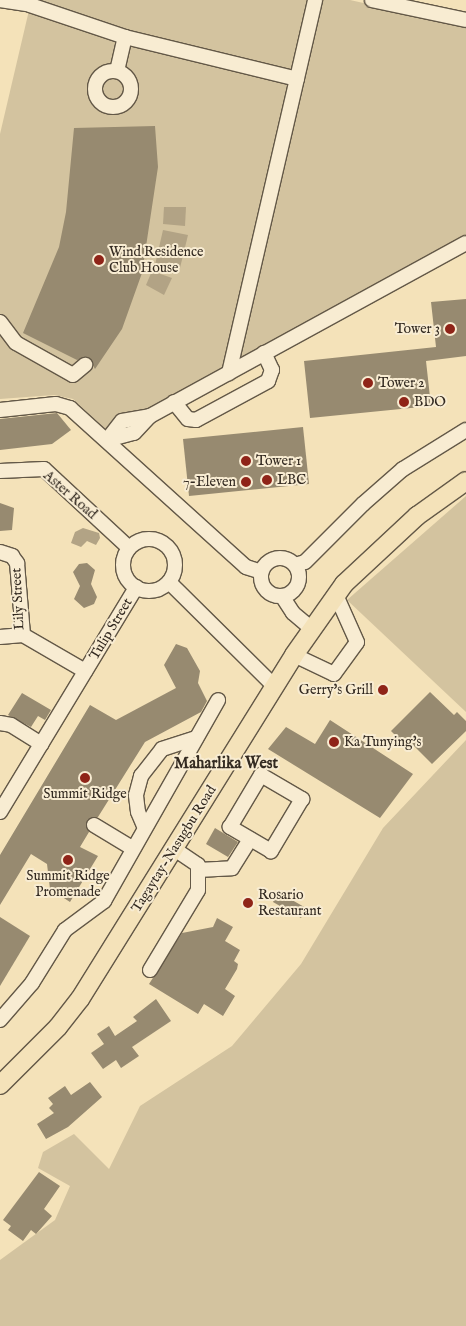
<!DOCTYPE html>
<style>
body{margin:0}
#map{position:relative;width:466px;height:1326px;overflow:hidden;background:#f4e2b9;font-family:"IM FELL English",serif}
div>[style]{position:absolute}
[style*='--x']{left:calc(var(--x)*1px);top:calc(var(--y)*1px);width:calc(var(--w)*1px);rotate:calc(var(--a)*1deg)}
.green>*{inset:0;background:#d3c39f}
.water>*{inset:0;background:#b2a385}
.building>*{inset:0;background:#978a70}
.roads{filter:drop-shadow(1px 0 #635847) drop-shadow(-1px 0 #635847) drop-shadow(0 1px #635847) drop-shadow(0 -1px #635847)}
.minor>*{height:14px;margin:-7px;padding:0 7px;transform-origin:7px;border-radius:7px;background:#f8ecd2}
.minor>.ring{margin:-7px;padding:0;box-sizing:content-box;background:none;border:14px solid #f8ecd2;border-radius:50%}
.major>*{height:18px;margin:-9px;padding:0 9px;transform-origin:9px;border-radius:9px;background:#f4e2b9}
.dots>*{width:14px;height:14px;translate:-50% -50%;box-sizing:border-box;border:2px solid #f8ecd2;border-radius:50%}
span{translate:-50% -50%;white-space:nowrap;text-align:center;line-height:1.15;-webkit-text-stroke:4px #f8ecd2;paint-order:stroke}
.poi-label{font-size:14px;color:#332a21}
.left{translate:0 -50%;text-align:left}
.right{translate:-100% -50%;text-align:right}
.street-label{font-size:14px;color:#332a21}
.quarter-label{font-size:16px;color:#332a21;font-weight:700}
</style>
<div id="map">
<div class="green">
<div style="clip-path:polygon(6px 0,350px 0,466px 26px,466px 243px,159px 411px,107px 430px,73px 399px,54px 395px,0 399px,0 134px,30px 6px)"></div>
<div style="clip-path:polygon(466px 496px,466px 712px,347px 600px)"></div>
<div style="clip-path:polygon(466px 740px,466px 1326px,0 1326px,0 1260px,55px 1220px,70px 1186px,38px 1168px,43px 1152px,74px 1134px,109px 1169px,140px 1106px,232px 1046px,301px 964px,383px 828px)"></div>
</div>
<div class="water">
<div style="clip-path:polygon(164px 207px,186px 207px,185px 226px,163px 224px)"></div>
<div style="clip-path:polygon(163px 230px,188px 235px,179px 272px,155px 265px)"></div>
<div style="clip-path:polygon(152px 271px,172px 278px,164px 295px,146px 285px)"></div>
<div style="clip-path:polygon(83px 528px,99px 533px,100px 538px,96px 545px,87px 541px,81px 547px,71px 543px,75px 532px)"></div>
</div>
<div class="building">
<div style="clip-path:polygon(155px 126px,158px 167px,142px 273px,122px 329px,95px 369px,88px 357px,77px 360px,23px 333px,59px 247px,66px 212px,74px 128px)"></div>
<div style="clip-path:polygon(466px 299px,466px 356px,426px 361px,431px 406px,310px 418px,304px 361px,436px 347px,431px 302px)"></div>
<div style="clip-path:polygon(57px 413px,71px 430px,52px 444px,0 450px,0 419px)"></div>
<div style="clip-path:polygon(303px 427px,309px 484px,189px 496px,183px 439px)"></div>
<div style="clip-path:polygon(0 503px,14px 508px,12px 530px,0 531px)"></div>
<div style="clip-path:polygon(87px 563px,95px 570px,91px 584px,97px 597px,94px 604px,84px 608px,74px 599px,80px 586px,73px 572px,79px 564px)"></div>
<div style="clip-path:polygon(176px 644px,187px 648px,200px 671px,198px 683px,207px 701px,201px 712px,145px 742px,98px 817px,87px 820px,89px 832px,80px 847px,98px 856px,70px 902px,50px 889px,47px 864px,31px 854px,0 905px,0 855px,90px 705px,116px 720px,176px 688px,164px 665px)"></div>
<div style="clip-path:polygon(430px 692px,454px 715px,457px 712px,466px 721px,466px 731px,432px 764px,412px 744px,408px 748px,391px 731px)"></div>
<div style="clip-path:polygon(22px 693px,51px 710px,45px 720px,38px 716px,31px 727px,8px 715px)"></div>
<div style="clip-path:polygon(330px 720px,413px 774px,380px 818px,268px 749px,286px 727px,315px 744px)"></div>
<div style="clip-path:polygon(215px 828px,238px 842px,228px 857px,206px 844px)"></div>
<div style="clip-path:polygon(278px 892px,306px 908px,301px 918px,273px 902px)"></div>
<div style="clip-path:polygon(0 917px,30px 936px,0 986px)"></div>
<div style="clip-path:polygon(217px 918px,233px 927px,225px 941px,240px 950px,234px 961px,238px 964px,237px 969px,225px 989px,235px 996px,223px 1016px,204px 1004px,198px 1014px,149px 984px,182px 933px,213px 927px)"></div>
<div style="clip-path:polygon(156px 999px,171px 1021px,132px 1047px,139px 1056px,121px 1068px,116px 1060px,103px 1069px,91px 1053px,104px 1044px,97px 1034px,109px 1026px,115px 1036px,137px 1021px,133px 1017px)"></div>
<div style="clip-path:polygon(90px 1082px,102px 1097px,68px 1127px,46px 1139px,37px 1124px,54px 1113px,49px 1108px,53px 1104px,48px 1098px,65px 1086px,71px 1095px)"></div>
<div style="clip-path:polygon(39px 1172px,60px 1186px,44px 1209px,52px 1216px,36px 1234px,31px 1230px,23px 1241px,8px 1230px,11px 1226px,3px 1220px)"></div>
</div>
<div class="roads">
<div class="minor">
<div style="--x:0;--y:0;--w:30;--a:9"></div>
<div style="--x:30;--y:5;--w:100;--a:18.6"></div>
<div style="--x:125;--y:37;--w:177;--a:13.7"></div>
<div style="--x:372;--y:0;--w:96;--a:12"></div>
<div style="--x:117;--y:71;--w:35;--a:-77"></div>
<div class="ring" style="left:95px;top:71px;width:22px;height:22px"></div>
<div style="--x:0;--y:322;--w:26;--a:53"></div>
<div style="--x:16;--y:343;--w:65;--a:29.3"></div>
<div style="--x:73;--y:375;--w:16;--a:-40"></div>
<div style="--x:229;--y:373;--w:383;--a:-77"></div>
<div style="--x:174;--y:402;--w:22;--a:51"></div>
<div style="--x:188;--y:419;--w:8;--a:7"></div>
<div style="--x:196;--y:420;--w:82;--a:-28.4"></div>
<div style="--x:268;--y:381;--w:12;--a:-70"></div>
<div style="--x:272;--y:370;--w:19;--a:-115"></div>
<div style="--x:0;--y:410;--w:56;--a:-6.1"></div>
<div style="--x:56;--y:404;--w:15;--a:16"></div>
<div style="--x:70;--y:408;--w:237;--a:42.1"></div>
<div style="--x:246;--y:567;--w:16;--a:18"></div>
<div style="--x:107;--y:440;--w:24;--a:-52"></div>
<div style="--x:122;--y:421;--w:28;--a:-10"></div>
<div style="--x:150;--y:416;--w:360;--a:-28.7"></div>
<div style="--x:107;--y:440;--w:28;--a:-15"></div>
<div style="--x:134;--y:433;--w:23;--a:-47"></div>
<div style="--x:0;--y:471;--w:44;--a:-2.6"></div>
<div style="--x:44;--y:469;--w:116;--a:42.9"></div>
<div class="ring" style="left:123px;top:539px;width:38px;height:38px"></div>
<div style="--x:0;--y:552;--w:13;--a:18"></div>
<div style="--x:12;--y:556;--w:9;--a:54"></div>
<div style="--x:17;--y:563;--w:72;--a:85.2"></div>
<div class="ring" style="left:261px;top:558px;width:24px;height:24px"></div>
<div style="--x:295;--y:565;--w:10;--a:-17"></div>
<div style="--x:305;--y:562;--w:82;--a:-45"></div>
<div style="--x:363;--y:504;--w:53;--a:-41.2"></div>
<div style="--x:403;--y:469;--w:74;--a:-31.8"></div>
<div style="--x:169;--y:582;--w:149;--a:44.7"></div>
<div style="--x:282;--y:596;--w:20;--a:57"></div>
<div style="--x:293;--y:613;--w:23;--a:40"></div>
<div style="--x:23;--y:635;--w:72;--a:30.1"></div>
<div style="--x:0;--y:637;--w:23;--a:-5"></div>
<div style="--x:294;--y:655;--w:44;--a:25.4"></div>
<div style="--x:334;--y:674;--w:39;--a:-54"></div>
<div style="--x:357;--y:642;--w:51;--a:-114.1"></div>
<div style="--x:0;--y:723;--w:11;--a:10"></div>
<div style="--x:11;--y:725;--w:36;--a:32"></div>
<div style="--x:261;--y:775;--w:48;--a:30.3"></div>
<div style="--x:302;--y:799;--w:61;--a:120.8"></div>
<div style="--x:271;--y:851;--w:48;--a:-149.7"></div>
<div style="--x:230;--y:827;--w:61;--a:-59.2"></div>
<div style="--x:0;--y:812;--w:263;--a:-58.8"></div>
<div style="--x:94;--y:825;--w:44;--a:31.2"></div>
<div style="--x:144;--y:826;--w:15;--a:-113"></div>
<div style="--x:138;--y:812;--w:17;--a:-97"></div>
<div style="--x:136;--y:795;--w:20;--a:-75"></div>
<div style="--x:141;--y:776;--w:34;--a:-52"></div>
<div style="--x:162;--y:749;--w:36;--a:-18"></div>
<div style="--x:198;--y:870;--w:34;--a:-3"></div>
<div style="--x:232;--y:868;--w:34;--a:-58"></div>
<div style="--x:150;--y:970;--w:93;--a:-59"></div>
<div style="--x:198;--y:890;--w:25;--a:-90"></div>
<div style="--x:198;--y:865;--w:29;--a:-146"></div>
<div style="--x:0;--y:1020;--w:49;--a:-49.1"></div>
<div style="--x:32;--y:983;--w:62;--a:-58.1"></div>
<div style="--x:65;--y:930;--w:49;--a:-36.6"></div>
<div style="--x:104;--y:901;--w:231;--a:-60.4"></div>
</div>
<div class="major">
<div style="--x:0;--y:1085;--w:82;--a:-45"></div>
<div style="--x:58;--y:1027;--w:36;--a:-52"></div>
<div style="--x:80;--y:999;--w:405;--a:-58.1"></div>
<div style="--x:294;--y:655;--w:87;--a:-54.8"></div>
<div style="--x:344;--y:584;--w:100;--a:-43"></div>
<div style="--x:417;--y:516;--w:60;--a:-35.5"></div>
</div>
</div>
<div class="dots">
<div style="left:99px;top:260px;background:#8f2418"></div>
<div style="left:450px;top:329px;background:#8f2418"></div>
<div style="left:368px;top:383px;background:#8f2418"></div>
<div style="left:404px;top:402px;background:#8f2418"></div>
<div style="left:246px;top:461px;background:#8f2418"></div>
<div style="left:267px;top:480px;background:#8f2418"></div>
<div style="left:246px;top:482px;background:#8f2418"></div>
<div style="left:383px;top:690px;background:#8f2418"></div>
<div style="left:334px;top:742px;background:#8f2418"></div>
<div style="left:85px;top:778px;background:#8f2418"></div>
<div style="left:68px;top:860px;background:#8f2418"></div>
<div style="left:248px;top:903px;background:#8f2418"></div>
</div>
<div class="poi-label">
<span class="left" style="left:109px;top:260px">Wind Residence<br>Club House</span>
<span class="right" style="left:440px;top:329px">Tower 3</span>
<span class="left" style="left:378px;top:383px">Tower 2</span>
<span class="left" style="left:414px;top:402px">BDO</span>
<span class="left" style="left:256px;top:461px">Tower 1</span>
<span class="left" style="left:277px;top:480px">LBC</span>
<span class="right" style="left:236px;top:482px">7-Eleven</span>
<span class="right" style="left:373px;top:690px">Gerry's Grill</span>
<span class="left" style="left:344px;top:742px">Ka Tunying's</span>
<span style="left:85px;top:794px">Summit Ridge</span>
<span style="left:68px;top:884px">Summit Ridge<br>Promenade</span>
<span class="left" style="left:258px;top:903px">Rosario<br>Restaurant</span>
</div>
<div class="street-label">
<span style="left:70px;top:495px;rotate:41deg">Aster Road</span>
<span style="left:18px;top:599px;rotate:-93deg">Lily Street</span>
<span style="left:111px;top:629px;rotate:-59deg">Tulip Street</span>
<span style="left:174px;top:849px;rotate:-58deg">Tagaytay-Nasugbu Road</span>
</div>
<div class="quarter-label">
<span style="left:226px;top:764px">Maharlika West</span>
</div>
</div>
